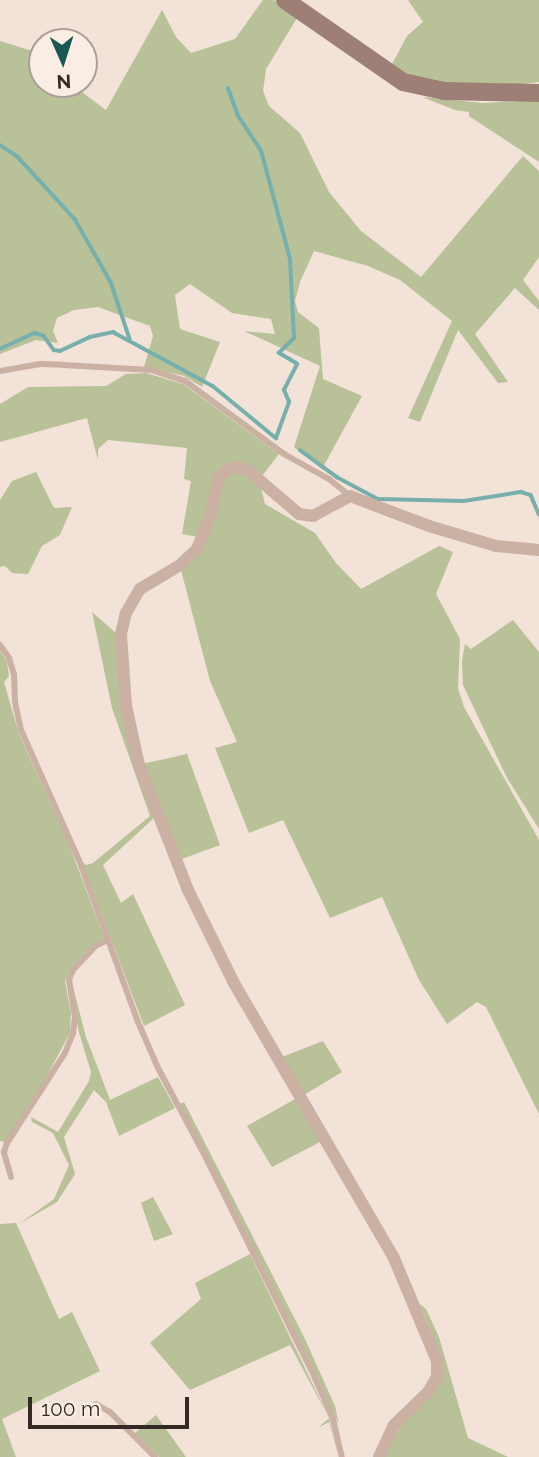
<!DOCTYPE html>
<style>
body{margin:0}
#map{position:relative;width:539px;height:1457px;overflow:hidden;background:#f2e2d8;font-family:Raleway,sans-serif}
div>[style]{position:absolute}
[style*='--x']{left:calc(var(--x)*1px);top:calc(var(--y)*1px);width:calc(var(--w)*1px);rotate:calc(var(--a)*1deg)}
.green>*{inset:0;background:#b8c198}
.stream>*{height:3.5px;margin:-1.75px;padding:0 1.75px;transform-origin:1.75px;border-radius:1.75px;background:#76afab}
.lane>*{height:6px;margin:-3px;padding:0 3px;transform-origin:3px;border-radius:3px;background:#cab1a4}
.street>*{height:12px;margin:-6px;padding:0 6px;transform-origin:6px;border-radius:6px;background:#cab1a4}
.secondary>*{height:18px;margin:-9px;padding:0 9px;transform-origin:9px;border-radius:9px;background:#9d7f75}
span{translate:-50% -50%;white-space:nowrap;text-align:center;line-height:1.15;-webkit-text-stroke:7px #f9ede4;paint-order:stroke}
.north{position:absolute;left:28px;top:28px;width:70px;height:70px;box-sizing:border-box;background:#f9ede4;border:2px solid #ab9f98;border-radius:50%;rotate:177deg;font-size:19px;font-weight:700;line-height:28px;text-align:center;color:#352926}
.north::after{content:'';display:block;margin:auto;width:24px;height:32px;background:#1a5754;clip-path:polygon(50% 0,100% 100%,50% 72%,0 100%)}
.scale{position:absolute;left:28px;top:1397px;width:161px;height:32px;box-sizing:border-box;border:4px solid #352926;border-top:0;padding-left:9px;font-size:21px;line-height:24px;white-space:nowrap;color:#352926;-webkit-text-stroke:5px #f9ede4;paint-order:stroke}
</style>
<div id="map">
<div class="green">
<div style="clip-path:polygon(263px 0,274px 0,297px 18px,266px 69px,263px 91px,269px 106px,300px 133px,329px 192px,361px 231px,421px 277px,523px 156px,539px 171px,539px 257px,523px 280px,539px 301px,539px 310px,515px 288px,475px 334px,508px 382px,498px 383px,458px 330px,420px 422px,408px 418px,452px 321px,400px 280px,368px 266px,314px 251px,300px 282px,295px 301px,298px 312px,319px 328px,323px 379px,362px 396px,322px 469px,294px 447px,320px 366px,244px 331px,275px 334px,271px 319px,232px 313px,190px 284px,175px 295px,180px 329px,220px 342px,202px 387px,184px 376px,144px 367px,153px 336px,150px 326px,98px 307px,74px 310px,57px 318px,53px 331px,58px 343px,36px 340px,0 354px,0 41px,42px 54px,42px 84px,71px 84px,106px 110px,162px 10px,176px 37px,191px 53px,235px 39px)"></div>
<div style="clip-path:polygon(408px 0,539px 0,539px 82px,498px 87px,434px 82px,403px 74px,391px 66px,407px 36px,423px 22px)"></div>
<div style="clip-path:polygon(422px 97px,483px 103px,539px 100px,539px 162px,469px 116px,469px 112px,455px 110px)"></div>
<div style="clip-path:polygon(146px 373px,183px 384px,279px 454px,259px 480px,265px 504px,315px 533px,336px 563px,361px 589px,439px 546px,453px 552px,436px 594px,460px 639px,458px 688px,464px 707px,539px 840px,539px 1114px,486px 1007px,477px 1002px,447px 1024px,419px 980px,382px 897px,330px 918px,283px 820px,249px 833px,215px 748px,237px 742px,210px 681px,181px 570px,204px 547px,216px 515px,198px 537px,182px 534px,191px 481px,184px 479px,187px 448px,108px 440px,98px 449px,98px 460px,87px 418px,0 442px,0 404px,28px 387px,106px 386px,126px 374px)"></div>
<div style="clip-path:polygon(36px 472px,54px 508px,72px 507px,60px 535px,42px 546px,28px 574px,12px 573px,5px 566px,0 567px,0 500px,12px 481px)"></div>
<div style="clip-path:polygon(92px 612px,116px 633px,155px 817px,103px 865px,121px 903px,133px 894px,185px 1005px,144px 1026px,81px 860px,86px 865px,93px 863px,150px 816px,112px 708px)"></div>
<div style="clip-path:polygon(513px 620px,539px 652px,539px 829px,506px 776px,463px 685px,462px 661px,465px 644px,471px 649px)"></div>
<div style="clip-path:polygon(0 650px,7px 662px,9px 676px,4px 682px,19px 734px,68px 842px,105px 940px,70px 970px,65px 981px,71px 1013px,70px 1033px,34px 1100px,5px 1142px,0 1141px)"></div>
<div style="clip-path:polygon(187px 754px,220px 845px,179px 860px,142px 764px)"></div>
<div style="clip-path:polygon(72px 983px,86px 1037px,110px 1100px,158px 1077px,175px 1108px,119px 1136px,106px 1102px,94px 1090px,64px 1137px,75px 1174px,57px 1202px,19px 1224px,54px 1199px,69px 1165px,53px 1133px,32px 1122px,31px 1117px,58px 1132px,89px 1081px,91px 1072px,78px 1029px)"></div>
<div style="clip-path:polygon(323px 1041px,342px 1072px,304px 1095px,282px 1057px)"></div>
<div style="clip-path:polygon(297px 1098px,322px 1141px,272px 1167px,247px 1126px)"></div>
<div style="clip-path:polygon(184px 1102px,304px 1337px,335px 1406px,339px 1424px,180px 1104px)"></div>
<div style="clip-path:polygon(153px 1197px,173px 1234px,154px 1241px,141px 1203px)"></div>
<div style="clip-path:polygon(16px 1223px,59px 1319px,72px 1312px,100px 1371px,2px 1419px,16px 1457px,0 1457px,0 1224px)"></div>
<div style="clip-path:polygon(250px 1254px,329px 1418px,339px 1457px,329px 1422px,318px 1428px,329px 1418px,290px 1345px,190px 1390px,150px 1343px,201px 1299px,195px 1283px)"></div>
<div style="clip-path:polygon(420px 1304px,426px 1309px,439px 1337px,468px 1438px,508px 1457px,383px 1457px,404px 1420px,428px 1400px,441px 1379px,432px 1334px)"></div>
<div style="clip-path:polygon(156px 1415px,186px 1457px,159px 1457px,135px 1433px)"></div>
</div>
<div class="stream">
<div style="--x:0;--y:145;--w:20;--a:33"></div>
<div style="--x:17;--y:156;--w:86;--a:47.4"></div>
<div style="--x:75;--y:219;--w:73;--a:60.3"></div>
<div style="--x:111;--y:282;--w:60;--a:71.6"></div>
<div style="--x:0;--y:349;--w:38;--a:-25"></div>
<div style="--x:35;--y:333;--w:9;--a:18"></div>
<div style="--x:44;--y:336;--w:17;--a:54"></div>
<div style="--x:54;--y:350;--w:6;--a:9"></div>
<div style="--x:60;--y:351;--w:33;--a:-25"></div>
<div style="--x:90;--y:337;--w:24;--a:-12"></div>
<div style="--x:113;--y:332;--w:114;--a:28.4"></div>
<div style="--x:213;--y:386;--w:82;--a:39.5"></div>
<div style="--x:276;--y:438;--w:38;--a:-70"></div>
<div style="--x:289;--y:402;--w:13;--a:-113"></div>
<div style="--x:284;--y:390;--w:29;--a:-63"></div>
<div style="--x:297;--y:364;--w:21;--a:-149"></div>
<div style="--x:279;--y:353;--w:21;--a:-45"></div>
<div style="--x:294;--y:338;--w:79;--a:-92.9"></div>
<div style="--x:290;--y:259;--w:112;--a:-105"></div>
<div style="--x:261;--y:151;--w:42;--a:-123.3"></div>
<div style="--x:238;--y:116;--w:29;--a:-110"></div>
<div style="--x:300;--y:450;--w:46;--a:36.1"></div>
<div style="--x:337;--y:477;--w:47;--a:28.2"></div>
<div style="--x:378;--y:499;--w:86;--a:1.3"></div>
<div style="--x:464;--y:501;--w:58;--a:-9"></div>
<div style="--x:521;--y:492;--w:10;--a:17"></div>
<div style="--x:531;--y:495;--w:21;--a:67"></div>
</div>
<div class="lane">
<div style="--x:0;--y:371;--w:41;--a:-9.9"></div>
<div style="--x:40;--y:364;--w:23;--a:2"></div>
<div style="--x:63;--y:365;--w:88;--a:3.3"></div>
<div style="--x:151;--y:370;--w:36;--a:18"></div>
<div style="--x:185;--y:381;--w:123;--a:36.4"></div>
<div style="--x:284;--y:454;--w:51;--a:29.1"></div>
<div style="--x:329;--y:479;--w:27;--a:39"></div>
<div style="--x:0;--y:645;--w:16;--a:55"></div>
<div style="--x:9;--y:658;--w:17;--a:73"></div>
<div style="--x:14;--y:674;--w:28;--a:88"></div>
<div style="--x:15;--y:702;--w:29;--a:78"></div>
<div style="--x:21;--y:730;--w:142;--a:66"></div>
<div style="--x:79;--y:860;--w:172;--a:70"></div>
<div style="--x:138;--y:1022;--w:50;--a:66.5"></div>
<div style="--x:158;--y:1068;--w:95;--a:61.8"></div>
<div style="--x:203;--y:1152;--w:250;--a:63.6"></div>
<div style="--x:314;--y:1376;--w:47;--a:66.2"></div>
<div style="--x:333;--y:1419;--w:39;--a:77"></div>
<div style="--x:11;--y:1177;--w:26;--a:-106"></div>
<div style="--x:4;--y:1152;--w:9;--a:-72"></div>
<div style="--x:7;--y:1143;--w:107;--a:-57.2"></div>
<div style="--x:65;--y:1053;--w:22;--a:-68"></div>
<div style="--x:73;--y:1033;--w:16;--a:-83"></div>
<div style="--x:75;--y:1017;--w:37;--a:-99"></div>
<div style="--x:69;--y:980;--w:11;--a:-68"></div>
<div style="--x:73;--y:970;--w:33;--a:-47"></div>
<div style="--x:95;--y:946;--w:14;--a:-25"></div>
<div style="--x:96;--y:1404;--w:16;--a:30"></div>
<div style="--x:110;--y:1412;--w:64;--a:45"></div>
</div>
<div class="street">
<div style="--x:379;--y:1457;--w:35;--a:-65"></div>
<div style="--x:394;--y:1425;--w:47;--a:-44.1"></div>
<div style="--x:428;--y:1392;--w:17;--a:-59"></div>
<div style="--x:437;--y:1377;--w:16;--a:-90"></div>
<div style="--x:437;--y:1361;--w:112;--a:-112.7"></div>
<div style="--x:394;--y:1258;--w:320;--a:-120.2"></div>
<div style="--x:233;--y:981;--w:102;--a:-116.3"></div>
<div style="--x:188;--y:890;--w:134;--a:-111.4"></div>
<div style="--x:139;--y:765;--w:60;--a:-102.4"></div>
<div style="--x:126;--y:706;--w:72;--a:-94"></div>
<div style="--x:121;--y:634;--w:22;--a:-77"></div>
<div style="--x:126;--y:613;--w:28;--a:-60"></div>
<div style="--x:140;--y:589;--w:47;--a:-31"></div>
<div style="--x:180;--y:565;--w:23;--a:-43"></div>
<div style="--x:197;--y:549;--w:37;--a:-68"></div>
<div style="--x:211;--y:515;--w:38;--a:-79"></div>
<div style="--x:218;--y:478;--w:13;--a:-42"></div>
<div style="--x:228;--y:469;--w:9;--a:-13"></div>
<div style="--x:237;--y:467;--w:13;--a:18"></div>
<div style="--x:249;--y:471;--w:66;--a:40.7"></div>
<div style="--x:299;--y:514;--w:14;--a:8"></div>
<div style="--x:313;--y:516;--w:42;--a:-28.4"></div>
<div style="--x:350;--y:496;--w:85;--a:20.8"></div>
<div style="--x:429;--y:526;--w:70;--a:16.6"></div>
<div style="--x:496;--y:546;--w:43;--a:5.3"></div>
</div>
<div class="secondary">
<div style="--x:285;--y:0;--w:144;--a:34.8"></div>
<div style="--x:403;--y:82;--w:42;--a:12.4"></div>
<div style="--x:444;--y:91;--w:95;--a:1.2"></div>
</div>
<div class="north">N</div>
<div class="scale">100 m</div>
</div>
